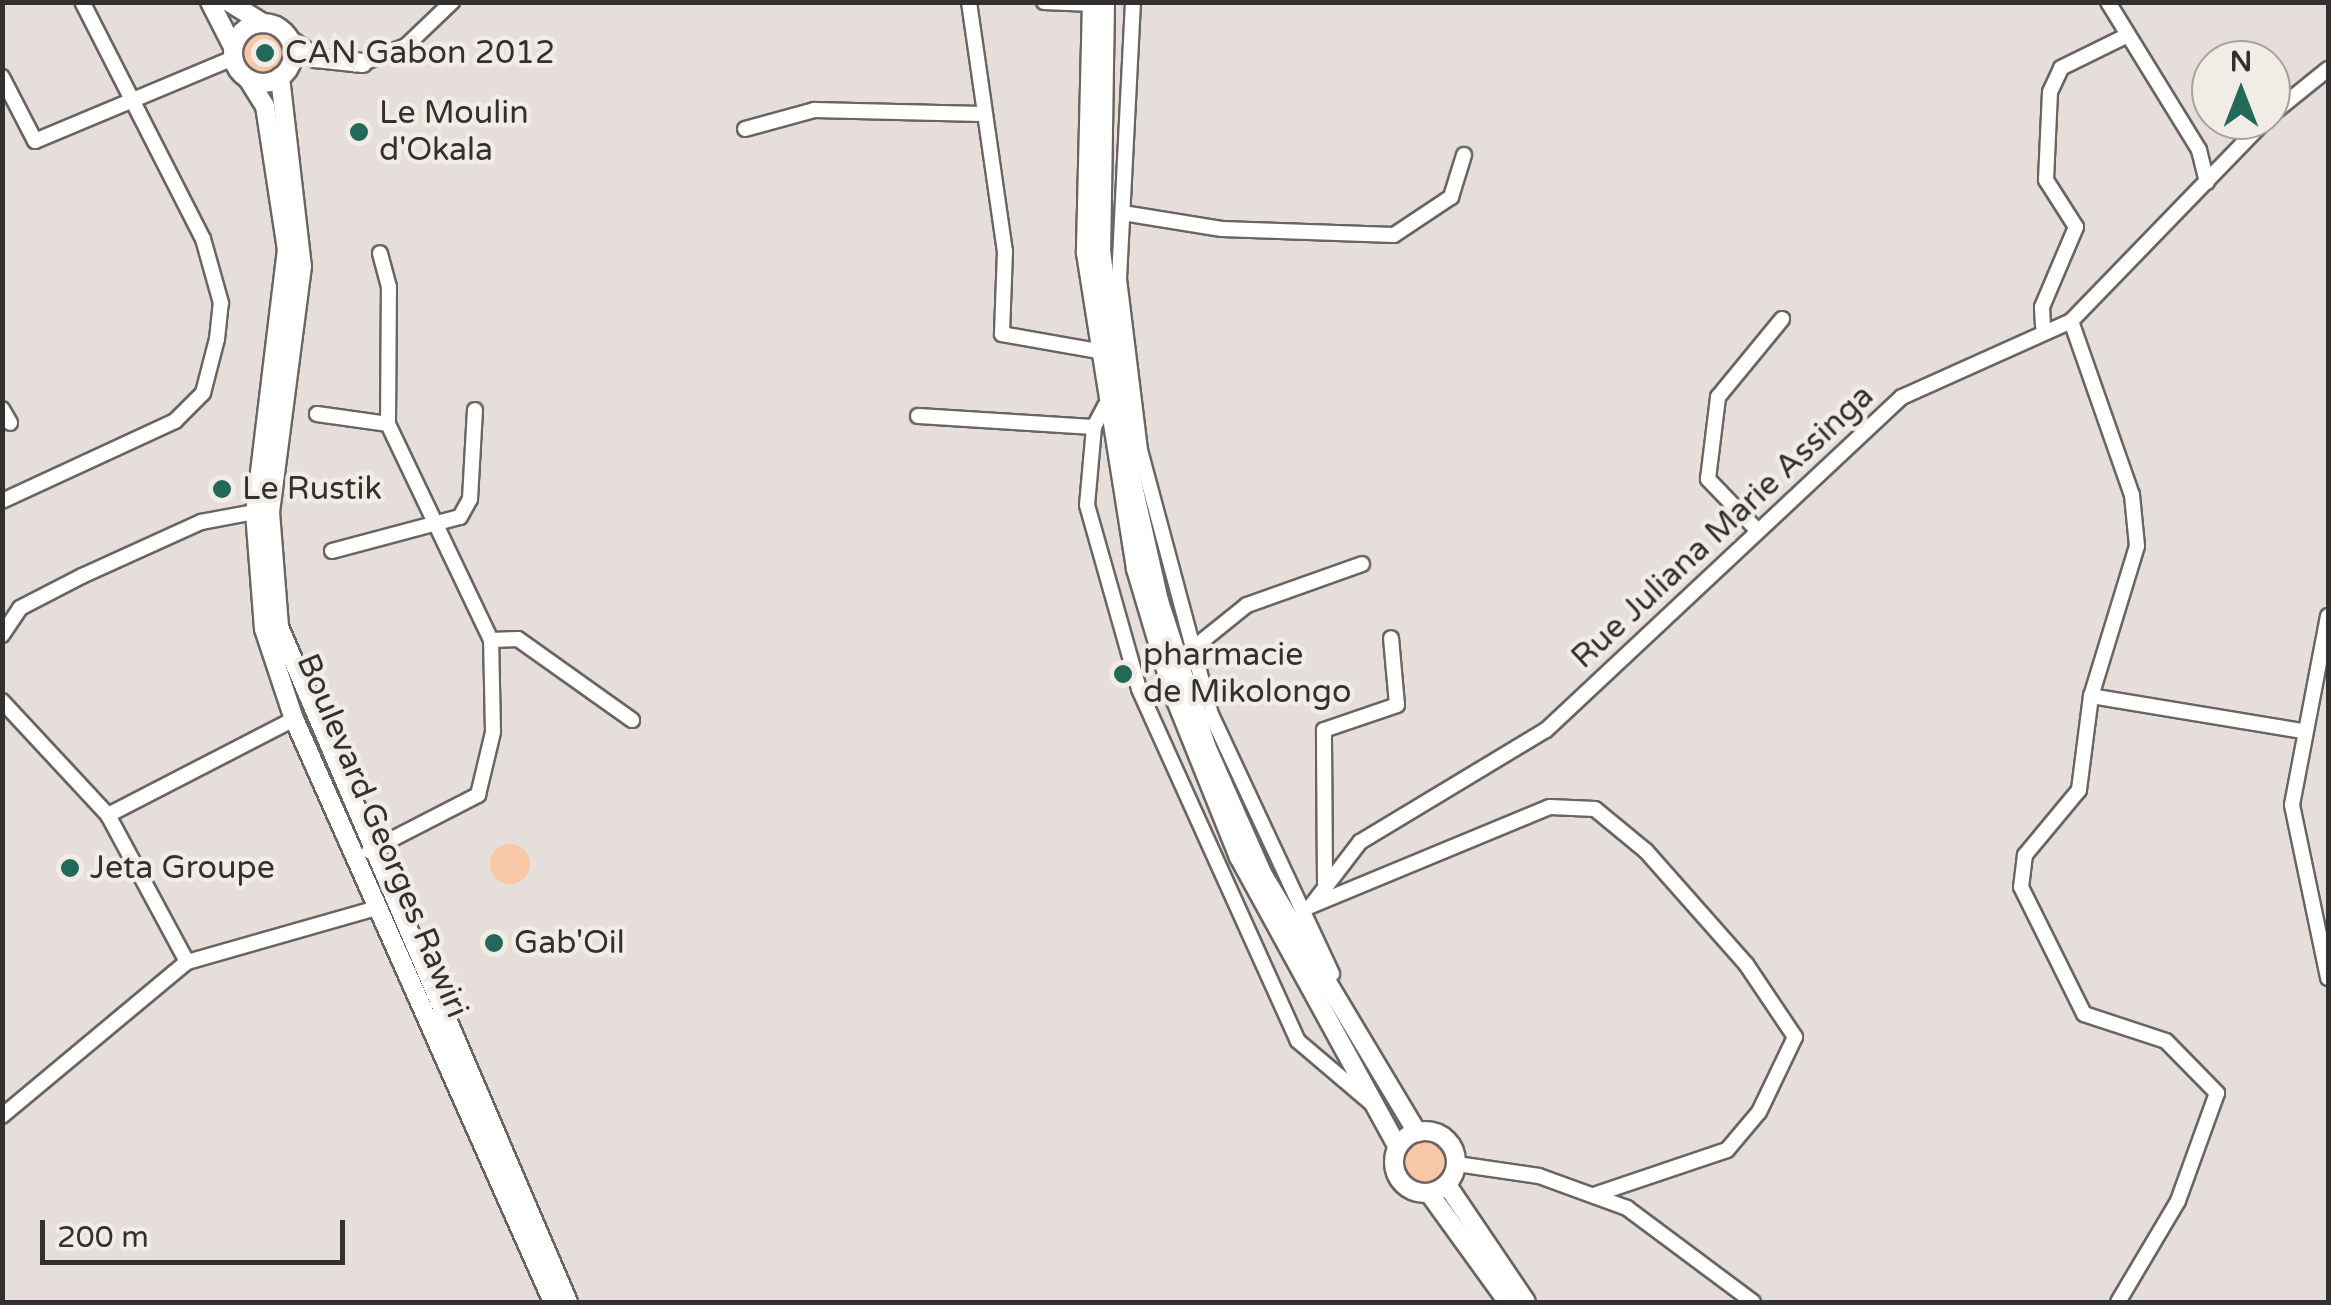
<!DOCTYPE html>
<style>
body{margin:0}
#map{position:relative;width:2331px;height:1305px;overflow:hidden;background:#e5deda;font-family:"Varela Round",sans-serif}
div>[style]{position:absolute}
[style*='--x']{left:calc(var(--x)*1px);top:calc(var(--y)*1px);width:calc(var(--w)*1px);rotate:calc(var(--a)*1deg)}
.green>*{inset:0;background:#f7c7a7}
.round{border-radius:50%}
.roads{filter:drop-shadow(2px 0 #6a6561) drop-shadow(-2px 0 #6a6561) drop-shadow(0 2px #6a6561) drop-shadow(0 -2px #6a6561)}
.minor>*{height:14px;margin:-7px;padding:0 7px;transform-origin:7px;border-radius:7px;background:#fff}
.major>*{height:18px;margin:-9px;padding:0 9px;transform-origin:9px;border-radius:9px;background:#fff}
.major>.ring{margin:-9px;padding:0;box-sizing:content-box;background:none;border:18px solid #fff;border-radius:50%}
.dots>*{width:28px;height:28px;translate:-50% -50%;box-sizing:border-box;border:5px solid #f2ece7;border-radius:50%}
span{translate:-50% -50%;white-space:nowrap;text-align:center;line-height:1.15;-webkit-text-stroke:9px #f2ece7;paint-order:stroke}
.poi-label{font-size:32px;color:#33312f}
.left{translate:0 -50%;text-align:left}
.street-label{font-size:32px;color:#33312f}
.frame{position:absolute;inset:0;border:5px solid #33312f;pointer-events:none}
.north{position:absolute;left:2191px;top:40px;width:100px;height:100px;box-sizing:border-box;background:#f2ece7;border:2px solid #a6a19d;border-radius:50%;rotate:0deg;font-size:28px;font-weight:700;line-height:40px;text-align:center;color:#33312f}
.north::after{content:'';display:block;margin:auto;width:35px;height:45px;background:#246859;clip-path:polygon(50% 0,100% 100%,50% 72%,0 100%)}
.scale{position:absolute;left:40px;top:1220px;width:305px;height:45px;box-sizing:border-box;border:5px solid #33312f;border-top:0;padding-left:12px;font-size:30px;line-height:35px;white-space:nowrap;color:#33312f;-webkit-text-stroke:8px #f2ece7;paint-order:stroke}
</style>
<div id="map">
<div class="green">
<div class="round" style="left:239px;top:29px;width:48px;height:48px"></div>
<div class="round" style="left:490px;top:844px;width:40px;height:40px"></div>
<div class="round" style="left:1403px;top:1138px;width:46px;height:46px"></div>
</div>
<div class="roads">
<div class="minor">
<div style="--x:969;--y:2;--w:252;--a:81.8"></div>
<div style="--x:1005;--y:251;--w:83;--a:92.1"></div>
<div style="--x:1002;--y:334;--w:97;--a:10"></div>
<div style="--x:1044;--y:2;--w:48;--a:2.4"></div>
<div style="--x:1133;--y:2;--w:277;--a:92.9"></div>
<div style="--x:1119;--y:279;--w:172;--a:83"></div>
<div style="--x:1140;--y:450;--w:271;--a:75"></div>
<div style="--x:1210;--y:712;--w:289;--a:65"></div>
<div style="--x:2108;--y:2;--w:174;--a:58.4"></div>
<div style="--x:2199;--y:150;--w:33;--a:76"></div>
<div style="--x:363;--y:63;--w:46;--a:-21.6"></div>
<div style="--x:406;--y:46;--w:64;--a:-43.7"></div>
<div style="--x:2;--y:77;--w:72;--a:62.7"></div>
<div style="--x:35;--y:141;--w:215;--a:-22.7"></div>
<div style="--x:2271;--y:115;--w:73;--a:-38.9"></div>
<div style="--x:745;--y:129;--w:72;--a:-15.4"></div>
<div style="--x:814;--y:110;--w:168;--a:1.4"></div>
<div style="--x:1123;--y:213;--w:100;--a:9.2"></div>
<div style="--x:1222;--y:229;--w:172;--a:2"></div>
<div style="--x:1394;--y:235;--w:69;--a:-33.7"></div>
<div style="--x:1451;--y:197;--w:44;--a:-72.8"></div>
<div style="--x:2071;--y:321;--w:184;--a:70.7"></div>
<div style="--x:2132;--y:495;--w:51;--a:84.4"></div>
<div style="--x:2137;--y:546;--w:157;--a:107"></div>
<div style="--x:2091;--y:696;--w:95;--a:97.3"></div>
<div style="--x:2079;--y:790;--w:85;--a:129.7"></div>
<div style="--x:2025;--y:855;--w:32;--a:97"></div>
<div style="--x:2021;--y:887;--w:142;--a:63.6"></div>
<div style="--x:2084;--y:1014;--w:86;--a:18.2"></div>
<div style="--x:2166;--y:1041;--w:73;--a:45.6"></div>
<div style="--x:2217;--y:1093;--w:115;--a:109.9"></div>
<div style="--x:2178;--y:1201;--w:117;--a:120.7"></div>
<div style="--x:2043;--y:326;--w:19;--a:-93"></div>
<div style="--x:2042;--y:307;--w:87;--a:-67"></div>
<div style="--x:2076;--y:227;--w:56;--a:-122.6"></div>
<div style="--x:2046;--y:180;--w:88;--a:-87.4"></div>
<div style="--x:2050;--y:92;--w:26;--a:-65"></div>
<div style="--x:2061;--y:68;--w:70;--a:-26.2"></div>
<div style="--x:1105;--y:406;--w:24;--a:118"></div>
<div style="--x:1094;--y:427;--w:78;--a:95.1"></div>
<div style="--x:1087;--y:505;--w:191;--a:74.2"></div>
<div style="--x:1139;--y:689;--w:386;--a:65.7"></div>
<div style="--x:1298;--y:1041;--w:94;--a:40.3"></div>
<div style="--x:2;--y:409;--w:16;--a:60"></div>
<div style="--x:317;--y:414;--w:72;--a:8"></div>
<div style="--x:918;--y:416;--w:176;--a:3.6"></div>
<div style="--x:2;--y:501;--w:191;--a:-24.8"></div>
<div style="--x:175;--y:421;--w:40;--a:-45"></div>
<div style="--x:203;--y:393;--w:56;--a:-75.5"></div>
<div style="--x:217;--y:339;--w:36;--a:-84"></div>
<div style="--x:221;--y:303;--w:66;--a:-105.7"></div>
<div style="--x:203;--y:239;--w:266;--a:-117"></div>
<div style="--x:1757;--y:530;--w:71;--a:-133.9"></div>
<div style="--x:1708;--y:479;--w:83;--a:-83"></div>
<div style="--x:1718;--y:397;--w:101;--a:-50.6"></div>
<div style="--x:332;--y:551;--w:132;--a:-14.9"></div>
<div style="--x:460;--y:517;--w:21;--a:-61"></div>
<div style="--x:470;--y:499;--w:89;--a:-86.8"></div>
<div style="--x:2328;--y:616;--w:192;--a:100.8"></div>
<div style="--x:2292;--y:805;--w:177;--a:78.2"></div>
<div style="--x:2;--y:635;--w:32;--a:-56"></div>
<div style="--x:20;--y:608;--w:70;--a:-27.3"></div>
<div style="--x:82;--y:576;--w:131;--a:-24.4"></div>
<div style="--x:201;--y:522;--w:55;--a:-10.5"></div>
<div style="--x:491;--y:640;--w:27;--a:-2"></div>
<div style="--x:518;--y:639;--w:140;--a:35.4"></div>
<div style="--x:1191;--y:650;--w:72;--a:-38.8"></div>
<div style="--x:1247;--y:605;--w:122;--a:-19.6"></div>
<div style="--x:2091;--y:696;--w:214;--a:9.4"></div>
<div style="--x:2;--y:701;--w:156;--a:47.1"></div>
<div style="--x:108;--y:815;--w:167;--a:61.7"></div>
<div style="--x:108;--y:815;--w:209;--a:-27.3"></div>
<div style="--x:369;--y:851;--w:123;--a:-27.2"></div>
<div style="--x:478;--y:795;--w:65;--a:-76.6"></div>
<div style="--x:493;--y:732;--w:92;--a:-91.2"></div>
<div style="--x:491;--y:640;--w:239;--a:-115.5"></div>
<div style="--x:388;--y:424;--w:137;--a:-89.6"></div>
<div style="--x:389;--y:287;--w:35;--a:-105"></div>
<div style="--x:1325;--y:883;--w:153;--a:-90.4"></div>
<div style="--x:1324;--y:730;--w:77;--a:-18.9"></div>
<div style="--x:1397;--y:705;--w:67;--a:-95.1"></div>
<div style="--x:1313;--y:905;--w:256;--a:-22.5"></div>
<div style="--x:1550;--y:807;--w:45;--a:2.5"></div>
<div style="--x:1595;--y:809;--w:66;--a:39.5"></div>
<div style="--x:1646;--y:851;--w:151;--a:48.5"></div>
<div style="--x:1746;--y:964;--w:88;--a:56.1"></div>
<div style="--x:1795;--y:1037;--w:83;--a:115.6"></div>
<div style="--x:1759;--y:1112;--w:50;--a:130.1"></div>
<div style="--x:1727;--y:1150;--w:138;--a:161.4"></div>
<div style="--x:1311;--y:906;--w:81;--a:-52.6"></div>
<div style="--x:1360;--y:842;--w:217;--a:-31.1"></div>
<div style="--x:1546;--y:730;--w:487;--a:-43.1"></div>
<div style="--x:1902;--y:397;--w:185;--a:-24.2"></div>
<div style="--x:2071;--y:321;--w:280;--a:-45.9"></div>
<div style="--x:2;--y:1116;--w:241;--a:-39.8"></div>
<div style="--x:187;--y:962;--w:197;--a:-15.9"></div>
<div style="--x:1457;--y:1164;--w:83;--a:8.3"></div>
<div style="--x:1539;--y:1176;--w:94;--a:20"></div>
<div style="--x:1627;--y:1208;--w:157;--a:36.7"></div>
</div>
<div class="major">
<div style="--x:210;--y:2;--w:51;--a:62.9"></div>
<div style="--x:229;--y:2;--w:40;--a:32"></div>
<div style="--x:1092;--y:2;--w:251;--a:91.4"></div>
<div style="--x:1086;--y:253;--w:320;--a:81"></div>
<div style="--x:1136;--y:569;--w:129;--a:73.4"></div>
<div style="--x:1173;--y:693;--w:177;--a:68.1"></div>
<div style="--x:1239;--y:857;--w:329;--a:61.3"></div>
<div style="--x:1105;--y:2;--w:248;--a:90.9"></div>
<div style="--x:1101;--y:250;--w:211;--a:82.9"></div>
<div style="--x:1127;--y:459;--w:146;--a:77.3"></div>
<div style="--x:1159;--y:601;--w:152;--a:72"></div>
<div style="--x:1206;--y:746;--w:141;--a:66.2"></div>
<div style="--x:1263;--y:875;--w:300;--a:59.1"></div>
<div class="ring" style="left:233px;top:23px;width:42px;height:42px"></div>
<div style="--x:290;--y:40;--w:32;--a:35"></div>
<div style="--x:316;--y:58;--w:47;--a:6.1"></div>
<div style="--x:280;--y:77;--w:190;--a:83.4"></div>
<div style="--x:302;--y:266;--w:248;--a:97.4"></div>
<div style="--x:270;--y:512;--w:115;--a:85.5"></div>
<div style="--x:279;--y:627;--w:734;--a:66.82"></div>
<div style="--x:248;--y:79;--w:32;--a:58"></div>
<div style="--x:265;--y:106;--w:145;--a:81.3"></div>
<div style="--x:287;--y:249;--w:265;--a:96.9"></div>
<div style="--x:255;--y:512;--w:117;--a:85.6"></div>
<div style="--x:264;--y:629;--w:95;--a:71.6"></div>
<div style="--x:294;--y:719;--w:638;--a:66.05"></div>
<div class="ring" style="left:1394px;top:1131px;width:44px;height:44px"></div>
<div style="--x:1447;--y:1185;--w:141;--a:56"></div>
<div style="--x:1429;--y:1193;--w:135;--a:54.1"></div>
</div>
</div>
<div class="dots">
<div style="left:265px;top:53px;background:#246859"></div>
<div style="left:359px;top:132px;background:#246859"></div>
<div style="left:222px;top:489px;background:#246859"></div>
<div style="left:1123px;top:674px;background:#246859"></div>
<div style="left:70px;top:868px;background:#246859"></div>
<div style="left:494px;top:943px;background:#246859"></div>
</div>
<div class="poi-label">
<span class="left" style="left:285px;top:53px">CAN Gabon 2012</span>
<span class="left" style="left:379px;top:132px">Le Moulin<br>d'Okala</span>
<span class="left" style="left:242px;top:489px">Le Rustik</span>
<span class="left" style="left:1143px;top:674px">pharmacie<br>de Mikolongo</span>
<span class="left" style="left:90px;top:868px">Jeta Groupe</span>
<span class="left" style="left:514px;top:943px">Gab'Oil</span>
</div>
<div class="street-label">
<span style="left:1723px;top:527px;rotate:-43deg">Rue Juliana Marie Assinga</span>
<span style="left:382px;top:836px;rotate:67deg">Boulevard Georges Rawiri</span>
</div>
<div class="frame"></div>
<div class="north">N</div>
<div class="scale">200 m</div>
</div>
